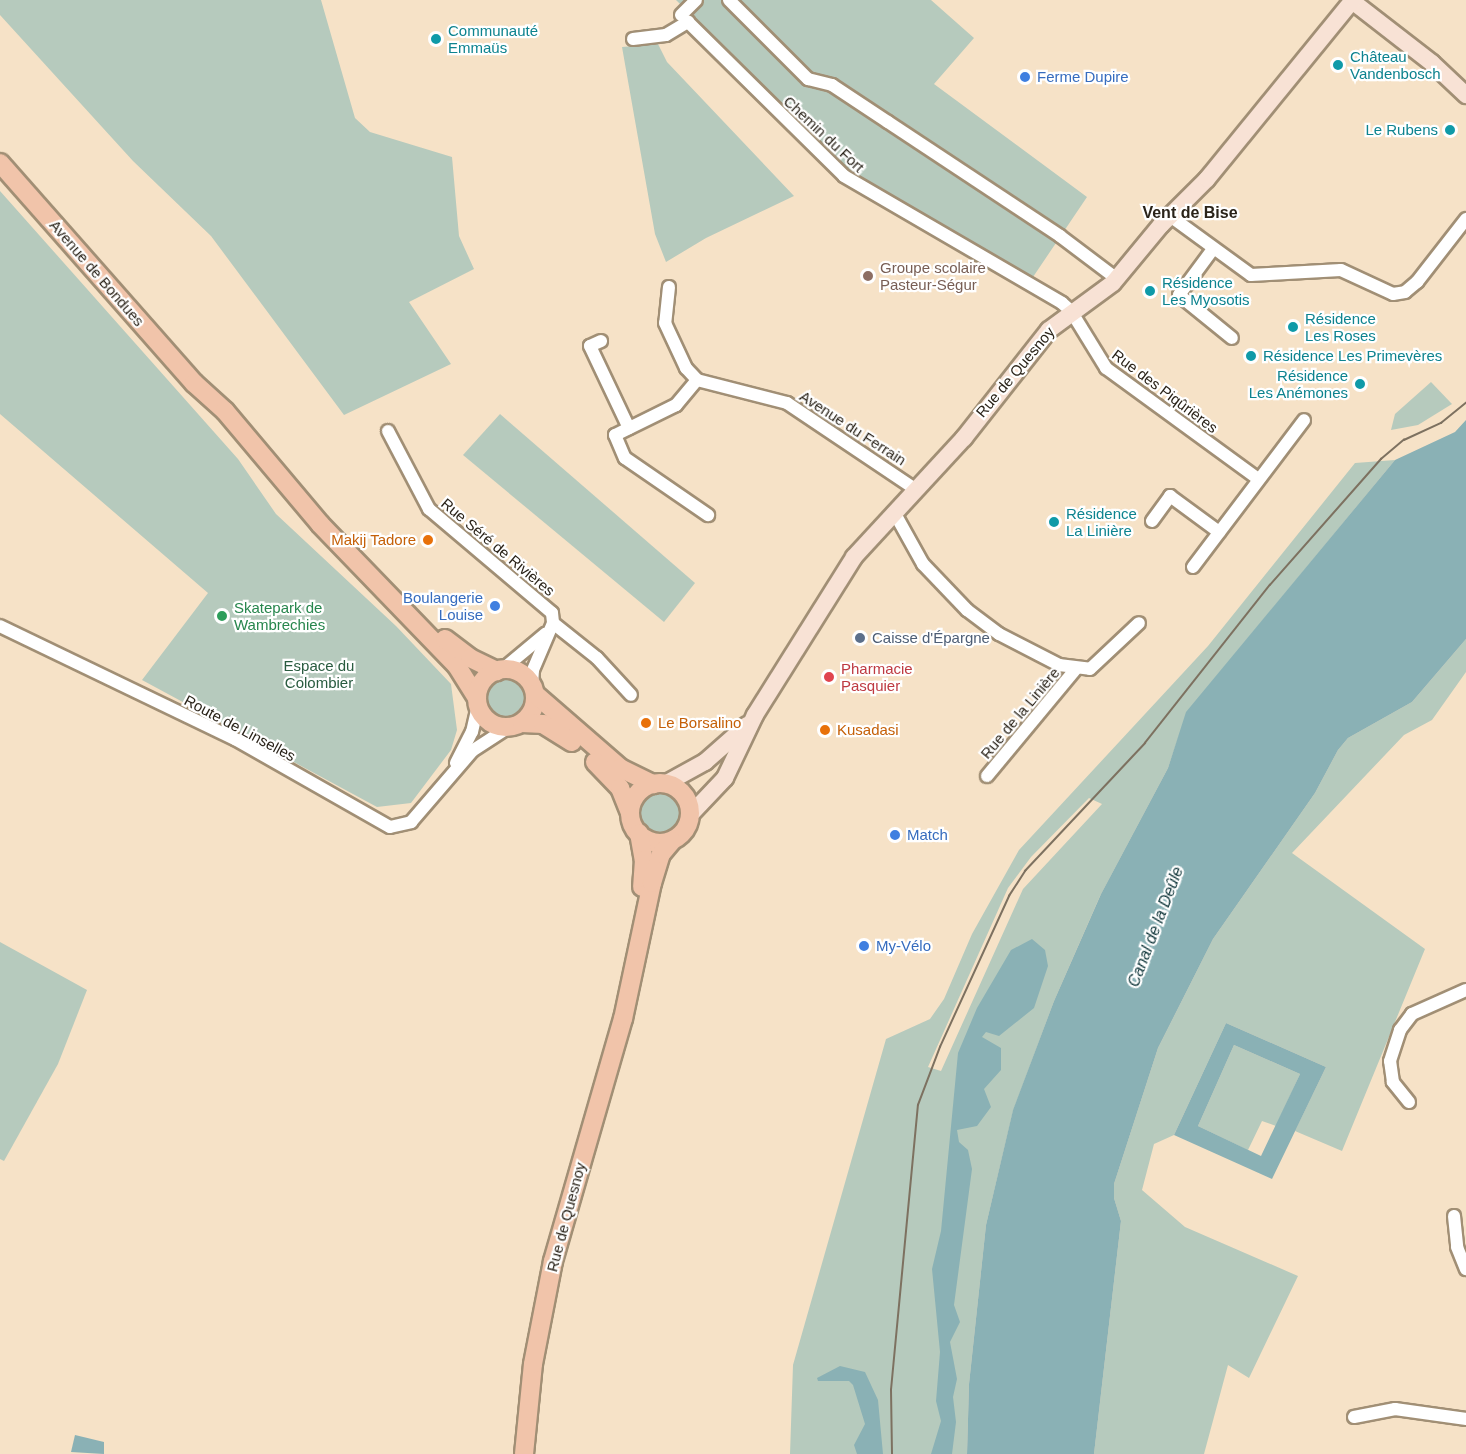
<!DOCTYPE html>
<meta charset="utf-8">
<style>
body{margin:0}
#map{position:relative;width:1466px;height:1454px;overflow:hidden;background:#f6e2c7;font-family:Arial,sans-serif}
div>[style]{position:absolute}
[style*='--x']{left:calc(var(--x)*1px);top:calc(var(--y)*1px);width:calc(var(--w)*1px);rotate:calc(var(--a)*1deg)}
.green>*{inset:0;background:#b6cabd}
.round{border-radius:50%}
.water>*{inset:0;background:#8ab1b5}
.roads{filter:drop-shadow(2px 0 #a18f75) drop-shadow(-2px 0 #a18f75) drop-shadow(0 2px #a18f75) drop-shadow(0 -2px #a18f75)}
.street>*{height:12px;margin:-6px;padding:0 6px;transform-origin:6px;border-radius:6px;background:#fff}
.secondary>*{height:16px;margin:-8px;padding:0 8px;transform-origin:8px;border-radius:8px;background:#f8e2d5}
.primary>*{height:18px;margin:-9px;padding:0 9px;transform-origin:9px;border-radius:9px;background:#f1c4aa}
.primary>.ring{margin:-9px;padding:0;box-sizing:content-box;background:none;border:18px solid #f1c4aa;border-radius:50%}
.tram>*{height:1.5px;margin:-0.75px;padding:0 0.75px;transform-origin:0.75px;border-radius:0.75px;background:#7d7160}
.dots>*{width:16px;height:16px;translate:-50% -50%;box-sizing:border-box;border:3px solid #fff;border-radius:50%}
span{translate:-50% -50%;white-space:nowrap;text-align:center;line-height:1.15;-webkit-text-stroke:4.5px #fff;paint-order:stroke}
.culture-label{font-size:15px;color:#0d838f}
.left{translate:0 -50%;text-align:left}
.right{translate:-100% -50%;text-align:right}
.shop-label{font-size:15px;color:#366cbe}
.street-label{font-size:15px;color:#2a2319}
.education-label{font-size:15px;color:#785e54}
.food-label{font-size:15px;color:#c56008}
.leisure-label{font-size:15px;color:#27864d}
.service-label{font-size:15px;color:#4e5e75}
.park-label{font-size:15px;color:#2a5c40}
.health-label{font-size:15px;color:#be3a42}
.neighbourhood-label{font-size:16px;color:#2a2319;font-weight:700}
.water-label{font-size:16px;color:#12383c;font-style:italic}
</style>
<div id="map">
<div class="green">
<div style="clip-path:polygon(0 0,321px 0,355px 118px,370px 132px,452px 157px,459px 236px,474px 269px,409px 302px,451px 364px,344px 415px,211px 236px,133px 161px,0 15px)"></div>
<div style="clip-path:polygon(676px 0,931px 0,974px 38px,934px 84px,1087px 197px,1033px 277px,847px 169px)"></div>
<div style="clip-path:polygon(658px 44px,667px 62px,794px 196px,706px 238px,666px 262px,655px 234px,622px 47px)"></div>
<div style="clip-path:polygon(0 191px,238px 459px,276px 514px,396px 626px,451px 684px,457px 730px,451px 750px,411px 803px,377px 807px,142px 680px,208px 593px,0 414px)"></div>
<div style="clip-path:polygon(1431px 382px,1452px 404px,1418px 425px,1391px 430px,1395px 414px)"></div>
<div style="clip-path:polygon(500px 414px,695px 583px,664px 622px,463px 455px)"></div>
<div style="clip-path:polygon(evenodd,1395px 460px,1187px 712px,1168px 768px,1100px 896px,1054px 1001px,1013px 1111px,986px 1225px,969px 1384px,967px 1454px,790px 1454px,793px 1365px,886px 1039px,930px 1019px,944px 999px,972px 934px,1019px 850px,1208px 646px,1355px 463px,1395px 460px,1089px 798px,1102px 804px,1023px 889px,941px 1071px,928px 1067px,1008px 888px,1031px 857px,1089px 798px)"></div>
<div style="clip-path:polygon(1466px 639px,1466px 672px,1432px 720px,1404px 735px,1292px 853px,1425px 949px,1342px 1151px,1295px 1131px,1326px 1067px,1226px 1023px,1174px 1135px,1154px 1144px,1142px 1190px,1185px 1227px,1298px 1276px,1249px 1378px,1228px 1365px,1204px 1454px,1094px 1454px,1121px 1221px,1114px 1198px,1114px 1184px,1158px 1048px,1213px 939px,1315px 793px,1338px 750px,1348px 738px,1412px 702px)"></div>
<div class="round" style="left:486px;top:678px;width:40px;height:40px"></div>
<div class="round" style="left:639px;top:792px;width:42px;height:42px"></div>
<div style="clip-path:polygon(0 942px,87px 990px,58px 1064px,4px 1161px,0 1159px)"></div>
<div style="clip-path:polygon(1234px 1045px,1300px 1074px,1276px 1126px,1262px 1121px,1248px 1150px,1198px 1126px)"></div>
</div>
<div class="water">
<div style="clip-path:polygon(1466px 420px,1466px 639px,1412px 702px,1348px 738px,1338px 750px,1315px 793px,1213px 939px,1158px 1048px,1114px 1184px,1114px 1198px,1121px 1221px,1094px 1454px,967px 1454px,969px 1384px,986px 1225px,1013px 1110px,1054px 1001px,1101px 894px,1168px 768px,1186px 712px,1395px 460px,1455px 432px)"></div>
<div style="clip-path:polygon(1032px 939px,1045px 950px,1048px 966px,1034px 1008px,999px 1036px,986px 1032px,982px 1037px,1001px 1048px,1001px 1070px,984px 1089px,991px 1107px,977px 1126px,957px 1130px,959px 1142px,968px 1150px,972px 1169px,954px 1305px,960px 1322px,950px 1342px,957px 1379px,953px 1397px,956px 1422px,952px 1454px,931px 1454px,941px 1421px,936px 1401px,940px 1352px,932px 1269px,941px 1231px,958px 1053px,977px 1008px,1011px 950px)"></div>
<div style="clip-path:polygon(evenodd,1226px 1023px,1326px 1067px,1272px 1179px,1174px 1135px,1226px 1023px,1234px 1045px,1300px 1074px,1261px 1156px,1198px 1126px,1234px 1045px)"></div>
<div style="clip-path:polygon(840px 1366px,865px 1372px,878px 1400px,883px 1454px,857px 1454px,854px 1445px,865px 1424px,853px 1385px,849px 1381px,818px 1381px,817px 1378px)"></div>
<div style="clip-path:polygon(75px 1435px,104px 1442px,104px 1454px,71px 1452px)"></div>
</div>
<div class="roads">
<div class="street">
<div style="--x:729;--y:0;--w:112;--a:45"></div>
<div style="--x:808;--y:79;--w:25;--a:14"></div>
<div style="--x:832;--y:85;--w:67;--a:33.5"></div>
<div style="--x:888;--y:122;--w:206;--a:33.5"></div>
<div style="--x:1060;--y:236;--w:71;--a:37"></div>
<div style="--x:681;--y:15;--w:21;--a:-45"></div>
<div style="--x:633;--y:39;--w:33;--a:-7"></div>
<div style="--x:666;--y:35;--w:26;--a:-31"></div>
<div style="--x:688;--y:22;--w:219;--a:44.6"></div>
<div style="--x:844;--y:176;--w:252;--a:30.2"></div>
<div style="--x:1062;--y:303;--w:12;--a:42"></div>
<div style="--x:1071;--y:311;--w:67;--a:58.4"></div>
<div style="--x:1106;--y:368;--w:188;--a:36.1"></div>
<div style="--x:1170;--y:216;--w:100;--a:36.1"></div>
<div style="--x:1251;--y:275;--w:90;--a:-3.2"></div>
<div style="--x:1341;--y:270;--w:57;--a:24.8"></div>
<div style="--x:1393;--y:294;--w:12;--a:-9"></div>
<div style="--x:1405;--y:292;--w:16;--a:-40"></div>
<div style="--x:1417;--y:282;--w:80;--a:-52.1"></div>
<div style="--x:1213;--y:249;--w:57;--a:126.5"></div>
<div style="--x:1179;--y:295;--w:68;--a:39.1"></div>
<div style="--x:669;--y:287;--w:36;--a:96"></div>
<div style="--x:665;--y:323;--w:50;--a:65"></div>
<div style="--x:686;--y:368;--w:16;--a:47"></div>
<div style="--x:697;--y:380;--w:93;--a:14.3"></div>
<div style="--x:787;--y:403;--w:154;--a:33.9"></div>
<div style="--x:601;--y:341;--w:12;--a:156"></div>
<div style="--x:590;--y:346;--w:91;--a:64.6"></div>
<div style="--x:697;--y:380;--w:33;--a:130"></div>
<div style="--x:676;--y:405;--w:68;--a:153.8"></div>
<div style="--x:615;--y:435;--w:25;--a:67"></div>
<div style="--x:625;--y:458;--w:101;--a:34.5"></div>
<div style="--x:388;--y:431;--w:88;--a:62.3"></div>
<div style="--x:429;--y:509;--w:161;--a:40.2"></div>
<div style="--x:552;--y:613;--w:10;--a:84"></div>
<div style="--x:553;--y:623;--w:51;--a:113.1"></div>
<div style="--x:533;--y:670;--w:15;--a:94"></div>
<div style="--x:894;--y:512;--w:60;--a:60.9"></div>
<div style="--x:923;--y:564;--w:64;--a:46.3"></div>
<div style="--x:967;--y:610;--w:40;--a:37"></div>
<div style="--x:999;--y:634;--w:68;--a:27.3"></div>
<div style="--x:1059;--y:665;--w:31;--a:7"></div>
<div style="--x:1090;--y:669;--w:67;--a:-43.2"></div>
<div style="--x:1152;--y:521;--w:31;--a:-54"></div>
<div style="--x:1170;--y:496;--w:61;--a:36.3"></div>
<div style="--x:1193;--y:567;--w:184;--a:-52.9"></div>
<div style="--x:553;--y:623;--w:56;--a:38.5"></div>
<div style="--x:597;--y:658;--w:50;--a:47.4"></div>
<div style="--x:0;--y:626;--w:261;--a:25.7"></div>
<div style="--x:235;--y:739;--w:178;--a:29.6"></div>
<div style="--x:390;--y:827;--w:22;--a:-13"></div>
<div style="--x:411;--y:822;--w:94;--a:-49.3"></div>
<div style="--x:472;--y:751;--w:44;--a:-33"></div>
<div style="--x:503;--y:669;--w:55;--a:-39.8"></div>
<div style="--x:456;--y:763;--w:35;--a:-63"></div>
<div style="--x:472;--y:732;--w:27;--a:-77"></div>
<div style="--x:987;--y:776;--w:138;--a:-50.3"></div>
<div style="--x:1409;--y:1102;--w:26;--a:-129"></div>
<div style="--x:1393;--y:1082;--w:21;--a:-98"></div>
<div style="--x:1390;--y:1061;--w:33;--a:-72"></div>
<div style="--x:1400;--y:1030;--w:20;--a:-53"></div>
<div style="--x:1412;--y:1014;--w:59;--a:-24"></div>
<div style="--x:1454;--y:1216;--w:31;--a:84"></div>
<div style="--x:1457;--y:1247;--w:24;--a:68"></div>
<div style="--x:1354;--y:1417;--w:42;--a:-11"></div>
<div style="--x:1395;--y:1409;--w:72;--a:8"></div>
</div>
<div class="secondary">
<div style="--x:1352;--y:1;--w:101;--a:37.8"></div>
<div style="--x:1432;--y:63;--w:47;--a:43.3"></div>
<div style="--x:665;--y:784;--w:46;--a:-28.8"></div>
<div style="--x:705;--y:762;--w:56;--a:-41.4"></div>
<div style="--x:690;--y:815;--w:51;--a:-46.6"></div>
<div style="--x:725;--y:778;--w:70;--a:-64.5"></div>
<div style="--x:755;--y:715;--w:186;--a:-57.9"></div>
<div style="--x:854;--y:557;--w:162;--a:-47.3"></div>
<div style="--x:964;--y:438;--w:137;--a:-51.8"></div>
<div style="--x:1049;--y:330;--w:79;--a:-36.3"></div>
<div style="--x:1113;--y:283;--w:75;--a:-50.4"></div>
<div style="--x:1161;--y:225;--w:65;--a:-45"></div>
<div style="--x:1207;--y:179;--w:231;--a:-50.8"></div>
</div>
<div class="primary">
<div style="--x:0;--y:163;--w:293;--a:48.6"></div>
<div style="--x:194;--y:383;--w:42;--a:42.1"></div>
<div style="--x:225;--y:411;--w:148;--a:49.9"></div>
<div style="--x:320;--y:524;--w:197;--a:46"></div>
<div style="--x:457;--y:666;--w:38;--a:58"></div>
<div style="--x:445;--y:639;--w:31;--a:37"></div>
<div style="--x:470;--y:658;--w:30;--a:26"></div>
<div class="ring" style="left:477px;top:669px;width:40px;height:40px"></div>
<div style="--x:535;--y:694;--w:113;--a:41"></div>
<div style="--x:620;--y:768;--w:37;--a:26"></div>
<div style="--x:522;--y:723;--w:21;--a:3"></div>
<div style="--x:543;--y:724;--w:34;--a:32"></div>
<div style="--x:595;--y:762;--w:36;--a:46"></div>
<div style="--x:620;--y:788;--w:27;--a:68"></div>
<div class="ring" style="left:630px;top:783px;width:42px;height:42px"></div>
<div style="--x:639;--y:833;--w:27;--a:80"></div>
<div style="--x:644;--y:860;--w:27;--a:94"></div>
<div style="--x:524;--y:1454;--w:90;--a:-84.3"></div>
<div style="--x:533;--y:1364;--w:105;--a:-79"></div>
<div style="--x:553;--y:1261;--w:252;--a:-73.9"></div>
<div style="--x:623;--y:1019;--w:139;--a:-78"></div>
<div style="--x:652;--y:883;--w:30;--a:-73"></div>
<div style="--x:661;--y:854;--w:17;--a:-50"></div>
</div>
</div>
<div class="tram">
<div style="--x:892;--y:1454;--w:64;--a:-90.9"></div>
<div style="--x:891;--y:1390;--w:286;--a:-84.6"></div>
<div style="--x:918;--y:1105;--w:62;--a:-69.2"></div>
<div style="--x:940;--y:1047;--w:166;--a:-65.4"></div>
<div style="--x:1009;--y:896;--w:30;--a:-57"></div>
<div style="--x:1025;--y:871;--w:175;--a:-46.8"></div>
<div style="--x:1145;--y:743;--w:201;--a:-51.7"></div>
<div style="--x:1270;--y:585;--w:168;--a:-48.6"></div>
<div style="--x:1381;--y:459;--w:30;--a:-40"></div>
<div style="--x:1404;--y:440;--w:41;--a:-24.7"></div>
<div style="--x:1441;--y:423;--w:32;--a:-39"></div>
</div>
<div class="dots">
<div style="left:436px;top:39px;background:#0f9aa8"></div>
<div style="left:1338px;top:65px;background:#0f9aa8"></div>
<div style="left:1025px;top:77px;background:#3f7fe0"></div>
<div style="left:1450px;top:130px;background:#0f9aa8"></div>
<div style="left:868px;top:276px;background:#8d6e63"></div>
<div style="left:1150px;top:291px;background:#0f9aa8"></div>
<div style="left:1293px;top:327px;background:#0f9aa8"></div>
<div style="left:1251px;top:356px;background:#0f9aa8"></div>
<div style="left:1360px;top:384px;background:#0f9aa8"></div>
<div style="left:1054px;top:522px;background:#0f9aa8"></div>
<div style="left:428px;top:540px;background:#e8710a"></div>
<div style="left:495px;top:606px;background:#3f7fe0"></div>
<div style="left:222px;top:616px;background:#2e9e5b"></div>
<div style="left:860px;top:638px;background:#5c6f8a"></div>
<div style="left:829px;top:677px;background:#e0444e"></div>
<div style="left:646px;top:723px;background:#e8710a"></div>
<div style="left:825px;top:730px;background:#e8710a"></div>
<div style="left:895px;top:835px;background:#3f7fe0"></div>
<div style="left:864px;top:946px;background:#3f7fe0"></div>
</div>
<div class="culture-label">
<span class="left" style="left:448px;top:39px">Communauté<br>Emmaüs</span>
<span class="left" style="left:1350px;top:65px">Château<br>Vandenbosch</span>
<span class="right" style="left:1438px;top:130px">Le Rubens</span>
<span class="left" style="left:1162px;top:291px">Résidence<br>Les Myosotis</span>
<span class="left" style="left:1305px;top:327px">Résidence<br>Les Roses</span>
<span class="left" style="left:1263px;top:356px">Résidence Les Primevères</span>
<span class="right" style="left:1348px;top:384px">Résidence<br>Les Anémones</span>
<span class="left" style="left:1066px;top:522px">Résidence<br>La Linière</span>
</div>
<div class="shop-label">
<span class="left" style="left:1037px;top:77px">Ferme Dupire</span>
<span class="right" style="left:483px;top:606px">Boulangerie<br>Louise</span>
<span class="left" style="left:907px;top:835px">Match</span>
<span class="left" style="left:876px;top:946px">My-Vélo</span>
</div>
<div class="street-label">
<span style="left:824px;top:134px;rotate:43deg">Chemin du Fort</span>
<span style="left:97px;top:273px;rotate:49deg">Avenue de Bondues</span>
<span style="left:1015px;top:372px;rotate:-50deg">Rue de Quesnoy</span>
<span style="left:1165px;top:391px;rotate:37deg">Rue des Piqûrières</span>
<span style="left:853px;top:428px;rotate:33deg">Avenue du Ferrain</span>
<span style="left:498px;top:547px;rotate:40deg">Rue Séré de Rivières</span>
<span style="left:1020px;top:713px;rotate:-50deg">Rue de la Linière</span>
<span style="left:240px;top:728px;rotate:28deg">Route de Linselles</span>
<span style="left:566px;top:1217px;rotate:-75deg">Rue de Quesnoy</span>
</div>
<div class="education-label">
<span class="left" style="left:880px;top:276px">Groupe scolaire<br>Pasteur-Ségur</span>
</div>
<div class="food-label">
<span class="right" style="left:416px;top:540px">Makij Tadore</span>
<span class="left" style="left:658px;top:723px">Le Borsalino</span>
<span class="left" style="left:837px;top:730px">Kusadasi</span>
</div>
<div class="leisure-label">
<span class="left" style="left:234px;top:616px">Skatepark de<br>Wambrechies</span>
</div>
<div class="service-label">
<span class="left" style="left:872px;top:638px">Caisse d'Épargne</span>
</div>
<div class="park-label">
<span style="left:319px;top:674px">Espace du<br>Colombier</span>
</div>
<div class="health-label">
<span class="left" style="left:841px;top:677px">Pharmacie<br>Pasquier</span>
</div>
<div class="neighbourhood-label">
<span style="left:1190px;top:213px">Vent de Bise</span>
</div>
<div class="water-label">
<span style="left:1156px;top:927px;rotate:-69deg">Canal de la Deûle</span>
</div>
</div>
